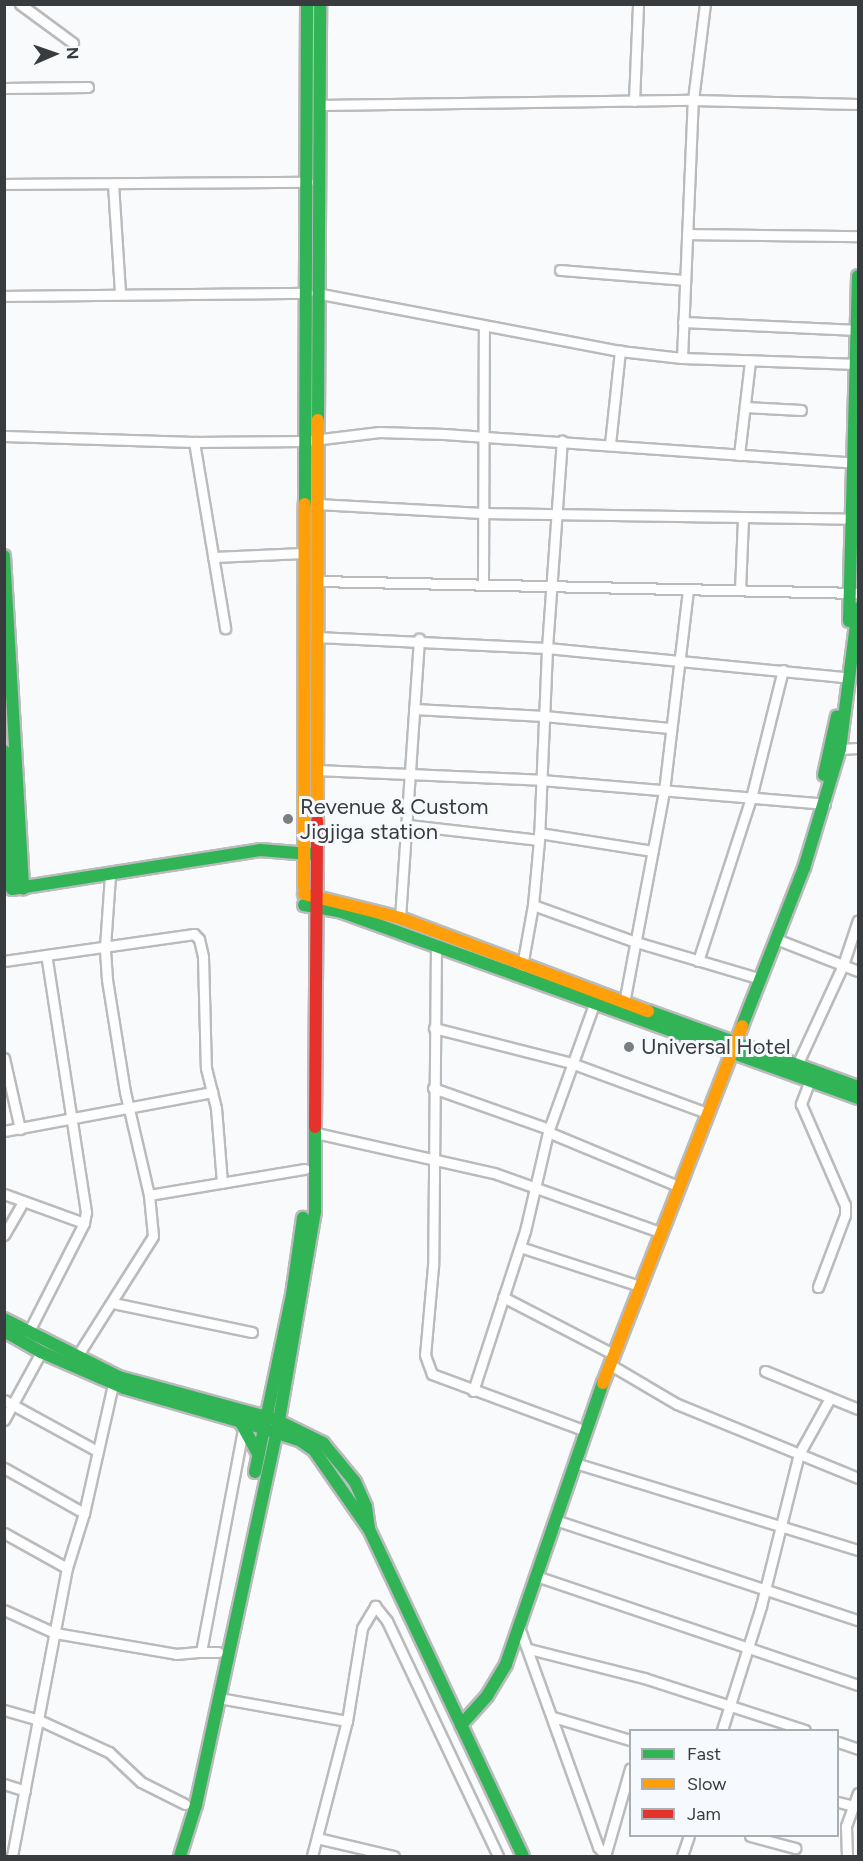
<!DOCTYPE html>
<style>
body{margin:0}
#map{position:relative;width:863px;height:1861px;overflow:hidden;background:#f8fafc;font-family:Figtree,sans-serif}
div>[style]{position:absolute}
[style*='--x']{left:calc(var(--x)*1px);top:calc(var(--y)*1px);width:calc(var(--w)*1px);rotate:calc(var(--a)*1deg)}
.roads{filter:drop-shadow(2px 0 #b9bbbd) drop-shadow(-2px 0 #b9bbbd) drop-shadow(0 2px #b9bbbd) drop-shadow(0 -2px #b9bbbd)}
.street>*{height:9px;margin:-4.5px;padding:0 4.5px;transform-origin:4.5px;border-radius:4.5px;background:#fefeff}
.fast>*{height:12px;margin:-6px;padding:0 6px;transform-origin:6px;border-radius:6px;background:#30b455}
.slow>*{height:12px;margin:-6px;padding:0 6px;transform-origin:6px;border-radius:6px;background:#ff9f0a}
.jam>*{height:12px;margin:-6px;padding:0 6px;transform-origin:6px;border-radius:6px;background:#e5322d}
.dots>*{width:16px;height:16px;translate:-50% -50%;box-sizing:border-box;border:3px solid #f6fafe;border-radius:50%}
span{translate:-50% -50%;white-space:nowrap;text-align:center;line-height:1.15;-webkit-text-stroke:6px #f6fafe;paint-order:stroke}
.poi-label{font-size:22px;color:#393c3f}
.left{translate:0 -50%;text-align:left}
.frame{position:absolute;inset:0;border:6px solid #393c3f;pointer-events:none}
.legend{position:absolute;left:629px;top:1729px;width:210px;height:108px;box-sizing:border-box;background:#f6fafe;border:2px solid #aaaeb2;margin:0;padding:8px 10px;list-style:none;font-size:18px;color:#393c3f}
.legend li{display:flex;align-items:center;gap:12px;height:30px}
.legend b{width:30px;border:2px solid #aaaeb2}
.north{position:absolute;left:24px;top:24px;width:60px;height:60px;-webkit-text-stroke:4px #f6fafe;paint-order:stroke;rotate:88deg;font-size:16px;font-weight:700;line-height:24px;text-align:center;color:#393c3f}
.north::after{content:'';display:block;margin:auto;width:21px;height:27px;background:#393c3f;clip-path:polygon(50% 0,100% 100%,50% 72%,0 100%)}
</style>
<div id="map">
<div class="roads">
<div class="street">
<div style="--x:20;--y:4;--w:66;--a:36.3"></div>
<div style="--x:4;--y:88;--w:84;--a:-0.7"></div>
<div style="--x:634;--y:101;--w:97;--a:-87.6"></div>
<div style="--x:320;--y:105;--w:373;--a:-0.8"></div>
<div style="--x:693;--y:100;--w:165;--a:1.4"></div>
<div style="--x:4;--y:184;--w:304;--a:-0.4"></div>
<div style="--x:113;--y:184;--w:108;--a:86.3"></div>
<div style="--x:687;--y:234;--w:171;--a:0.7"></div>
<div style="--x:560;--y:270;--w:125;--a:4.6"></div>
<div style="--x:321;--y:294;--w:304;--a:10.8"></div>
<div style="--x:620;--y:351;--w:62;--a:6.4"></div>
<div style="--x:682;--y:358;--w:175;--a:2"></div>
<div style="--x:4;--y:296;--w:304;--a:-0.6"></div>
<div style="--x:683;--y:322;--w:175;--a:2.6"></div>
<div style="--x:682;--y:358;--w:258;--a:-87.6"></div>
<div style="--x:693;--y:100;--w:97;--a:-82.9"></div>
<div style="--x:745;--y:407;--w:56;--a:3.1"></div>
<div style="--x:4;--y:436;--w:190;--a:1.8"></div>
<div style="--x:194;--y:442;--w:111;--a:-0.5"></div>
<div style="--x:305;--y:441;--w:75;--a:-6.9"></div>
<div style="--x:379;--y:432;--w:65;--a:1.8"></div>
<div style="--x:444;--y:434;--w:412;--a:4"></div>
<div style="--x:194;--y:442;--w:189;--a:80.5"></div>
<div style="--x:610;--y:444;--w:94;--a:-83.9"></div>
<div style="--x:739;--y:455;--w:95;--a:-83.3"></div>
<div style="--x:317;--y:504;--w:165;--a:3.1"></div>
<div style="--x:482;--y:513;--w:372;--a:0.9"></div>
<div style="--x:213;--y:557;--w:91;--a:-2.5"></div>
<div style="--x:317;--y:581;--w:541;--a:1.27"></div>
<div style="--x:483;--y:584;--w:258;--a:-89.8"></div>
<div style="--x:740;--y:590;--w:73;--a:-87.6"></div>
<div style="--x:316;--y:637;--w:231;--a:2.7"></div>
<div style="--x:547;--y:648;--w:297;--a:5.6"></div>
<div style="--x:414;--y:709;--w:130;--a:3.1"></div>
<div style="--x:544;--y:716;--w:126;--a:5.5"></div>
<div style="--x:840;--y:749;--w:18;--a:-3"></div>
<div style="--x:316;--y:770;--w:225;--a:2.5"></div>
<div style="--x:541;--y:780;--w:285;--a:4.8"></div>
<div style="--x:408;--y:825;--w:132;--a:6.5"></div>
<div style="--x:539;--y:833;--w:115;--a:9"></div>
<div style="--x:533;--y:905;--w:109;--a:19.8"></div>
<div style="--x:636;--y:942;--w:123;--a:16.5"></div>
<div style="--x:400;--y:918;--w:280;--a:-86.1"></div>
<div style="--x:776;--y:939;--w:88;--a:21.3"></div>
<div style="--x:436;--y:945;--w:321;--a:90.5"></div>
<div style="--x:433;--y:1266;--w:89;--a:95.1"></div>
<div style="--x:425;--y:1355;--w:20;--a:70"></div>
<div style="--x:432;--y:1374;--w:164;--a:20.3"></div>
<div style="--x:4;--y:961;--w:192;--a:-8.1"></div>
<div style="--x:194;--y:934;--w:7;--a:45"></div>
<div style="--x:199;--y:939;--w:18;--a:77"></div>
<div style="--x:203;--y:957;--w:111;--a:88.5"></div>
<div style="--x:206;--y:1068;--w:41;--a:76"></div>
<div style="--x:216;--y:1108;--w:75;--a:85.4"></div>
<div style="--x:698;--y:961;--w:171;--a:-72"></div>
<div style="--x:751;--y:798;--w:132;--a:-76"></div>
<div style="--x:522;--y:966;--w:62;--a:-79.8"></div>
<div style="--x:533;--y:905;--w:65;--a:-84.7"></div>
<div style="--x:539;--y:840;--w:192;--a:-87.6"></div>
<div style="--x:547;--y:648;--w:208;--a:-85.9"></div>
<div style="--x:624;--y:1003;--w:216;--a:-79.3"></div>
<div style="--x:664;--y:791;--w:203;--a:-83.2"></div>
<div style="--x:434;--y:1028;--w:141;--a:14.3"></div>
<div style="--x:571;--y:1063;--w:145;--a:20.2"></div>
<div style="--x:4;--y:1058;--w:73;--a:77.3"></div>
<div style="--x:797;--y:1065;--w:110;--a:-65.3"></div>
<div style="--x:843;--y:965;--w:47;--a:-71.6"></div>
<div style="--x:810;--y:1080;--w:26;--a:111"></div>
<div style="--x:801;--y:1104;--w:110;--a:66.5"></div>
<div style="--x:845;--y:1205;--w:10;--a:90"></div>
<div style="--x:845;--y:1215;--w:77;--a:110.6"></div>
<div style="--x:433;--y:1088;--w:123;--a:19.5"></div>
<div style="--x:4;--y:1131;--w:212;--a:-10.6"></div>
<div style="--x:548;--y:1132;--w:141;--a:22.6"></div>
<div style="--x:316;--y:1133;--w:182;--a:12.7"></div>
<div style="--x:494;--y:1173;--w:176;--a:19.6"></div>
<div style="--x:4;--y:1194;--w:85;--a:19.9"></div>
<div style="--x:149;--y:1195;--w:158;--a:-9.5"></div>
<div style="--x:4;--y:1235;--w:38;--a:-60"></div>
<div style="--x:520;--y:1247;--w:125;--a:18.1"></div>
<div style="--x:503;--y:1297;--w:124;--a:27.4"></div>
<div style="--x:113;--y:1303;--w:142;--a:11.8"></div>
<div style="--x:28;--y:1333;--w:123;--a:-63"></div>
<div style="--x:84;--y:1223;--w:11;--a:-80"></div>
<div style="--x:86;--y:1212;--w:260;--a:-98.8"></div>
<div style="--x:76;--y:1358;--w:144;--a:-57.7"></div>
<div style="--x:153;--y:1236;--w:41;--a:-95.6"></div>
<div style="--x:149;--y:1195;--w:106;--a:-103.1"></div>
<div style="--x:125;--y:1092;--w:114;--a:-99.1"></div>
<div style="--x:107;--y:979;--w:32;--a:-94"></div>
<div style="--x:105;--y:947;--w:72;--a:-86"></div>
<div style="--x:609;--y:1364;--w:79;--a:30.5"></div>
<div style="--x:677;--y:1404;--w:196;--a:22.2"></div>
<div style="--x:765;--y:1371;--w:100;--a:22.2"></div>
<div style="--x:473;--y:1391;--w:168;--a:-72"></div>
<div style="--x:525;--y:1231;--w:102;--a:-76.9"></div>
<div style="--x:548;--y:1132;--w:136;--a:-70.2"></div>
<div style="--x:4;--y:1400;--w:106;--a:28.7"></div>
<div style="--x:4;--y:1420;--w:77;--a:-61.4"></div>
<div style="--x:575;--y:1463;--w:296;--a:17.1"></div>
<div style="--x:4;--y:1468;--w:92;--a:29.4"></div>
<div style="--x:555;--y:1520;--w:319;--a:18.3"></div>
<div style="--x:4;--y:1533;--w:72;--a:29.1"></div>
<div style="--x:536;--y:1576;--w:340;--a:18.7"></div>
<div style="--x:4;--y:1610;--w:56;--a:24.3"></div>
<div style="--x:55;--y:1633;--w:123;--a:9.8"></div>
<div style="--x:176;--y:1654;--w:25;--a:-5"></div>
<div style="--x:201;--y:1652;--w:226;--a:-79.3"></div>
<div style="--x:519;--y:1627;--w:234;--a:70.2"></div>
<div style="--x:598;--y:1847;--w:12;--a:48"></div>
<div style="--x:529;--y:1649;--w:119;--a:14.2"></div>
<div style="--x:644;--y:1678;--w:169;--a:17.9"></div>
<div style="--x:201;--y:1652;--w:17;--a:0"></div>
<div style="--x:219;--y:1698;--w:130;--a:10.2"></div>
<div style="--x:4;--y:1710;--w:36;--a:16"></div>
<div style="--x:39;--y:1720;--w:77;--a:24.6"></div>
<div style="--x:109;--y:1752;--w:44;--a:43.2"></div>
<div style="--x:141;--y:1782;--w:49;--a:26.6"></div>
<div style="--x:553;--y:1717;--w:80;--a:16.6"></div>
<div style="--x:722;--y:1730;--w:130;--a:-72.5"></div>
<div style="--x:761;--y:1606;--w:157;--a:-76"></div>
<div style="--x:799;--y:1454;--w:64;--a:-61"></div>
<div style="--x:838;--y:1742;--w:21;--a:19"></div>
<div style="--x:4;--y:1784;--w:22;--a:18"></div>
<div style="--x:838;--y:1802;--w:16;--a:14"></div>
<div style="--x:750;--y:1836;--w:47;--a:14.9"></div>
<div style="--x:317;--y:1838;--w:79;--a:13.2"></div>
<div style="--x:12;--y:1856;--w:293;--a:-79.2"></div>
<div style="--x:67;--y:1568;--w:58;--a:-72.8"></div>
<div style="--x:84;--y:1513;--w:132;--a:-77.3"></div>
<div style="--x:312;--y:1856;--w:139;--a:-75.5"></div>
<div style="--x:347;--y:1721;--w:94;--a:-80.8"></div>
<div style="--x:362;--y:1628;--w:26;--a:-59"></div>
<div style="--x:375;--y:1606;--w:19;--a:51"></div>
<div style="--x:387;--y:1621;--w:260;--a:64.7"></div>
<div style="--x:605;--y:1856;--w:91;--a:-74"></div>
<div style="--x:682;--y:1856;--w:21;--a:-71"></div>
<div style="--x:847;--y:1856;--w:30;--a:-92"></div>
<div style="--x:846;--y:1826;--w:35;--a:-70"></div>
</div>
<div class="fast">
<div style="--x:318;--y:420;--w:416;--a:-89.7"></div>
<div style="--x:305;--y:504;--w:500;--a:-89.77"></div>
<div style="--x:4;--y:556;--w:333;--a:86.7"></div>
<div style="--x:849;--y:621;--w:345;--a:-88.5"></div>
<div style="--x:4;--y:751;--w:138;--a:86.7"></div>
<div style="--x:12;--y:889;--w:251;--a:-8.9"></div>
<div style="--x:260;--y:850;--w:50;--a:4.6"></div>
<div style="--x:824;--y:775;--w:60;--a:-77.6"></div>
<div style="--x:304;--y:905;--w:39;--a:10"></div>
<div style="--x:342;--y:912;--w:548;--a:19.82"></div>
<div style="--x:648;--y:1011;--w:223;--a:19.9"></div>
<div style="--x:742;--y:1026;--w:170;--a:-68.6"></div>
<div style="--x:804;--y:868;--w:124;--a:-73.2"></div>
<div style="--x:840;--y:749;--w:142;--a:-82.7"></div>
<div style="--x:4;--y:1319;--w:129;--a:26.8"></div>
<div style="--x:119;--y:1377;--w:152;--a:15.2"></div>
<div style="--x:4;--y:1331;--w:43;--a:29.6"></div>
<div style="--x:41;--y:1352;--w:90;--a:23.4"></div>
<div style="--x:124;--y:1388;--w:145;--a:16.1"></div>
<div style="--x:274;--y:1419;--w:55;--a:26.1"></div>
<div style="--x:323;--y:1443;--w:50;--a:50.6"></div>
<div style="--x:355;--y:1482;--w:27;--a:66"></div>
<div style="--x:366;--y:1507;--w:21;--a:82"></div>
<div style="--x:240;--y:1421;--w:38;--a:61"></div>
<div style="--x:265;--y:1429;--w:38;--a:18"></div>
<div style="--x:301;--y:1441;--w:16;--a:35"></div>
<div style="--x:314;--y:1450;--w:96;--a:55.2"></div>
<div style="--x:369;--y:1529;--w:361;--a:64.8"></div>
<div style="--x:255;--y:1472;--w:181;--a:-78.2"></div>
<div style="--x:292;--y:1295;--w:78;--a:-81.9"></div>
<div style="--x:461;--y:1725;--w:39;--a:-48"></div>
<div style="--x:487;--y:1696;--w:37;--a:-59"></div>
<div style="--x:506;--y:1664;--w:297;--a:-71"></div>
<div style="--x:180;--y:1856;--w:53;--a:-72.6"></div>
<div style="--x:196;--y:1805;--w:394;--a:-77.8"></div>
<div style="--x:279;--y:1420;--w:212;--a:-80.2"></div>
<div style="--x:315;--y:1211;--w:84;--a:-90"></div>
</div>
<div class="slow">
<div style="--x:317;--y:821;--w:401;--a:-89.9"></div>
<div style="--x:304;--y:886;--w:382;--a:-89.9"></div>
<div style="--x:304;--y:894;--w:99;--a:14"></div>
<div style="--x:400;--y:918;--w:265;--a:20.6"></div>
<div style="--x:603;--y:1383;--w:383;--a:-68.7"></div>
</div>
<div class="jam">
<div style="--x:315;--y:1127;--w:306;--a:-89.6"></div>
</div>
</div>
<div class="dots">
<div style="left:288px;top:819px;background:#7c7e81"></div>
<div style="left:629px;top:1047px;background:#7c7e81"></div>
</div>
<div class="poi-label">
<span class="left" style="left:300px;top:819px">Revenue &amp; Custom<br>Jigjiga station</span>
<span class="left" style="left:641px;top:1047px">Universal Hotel</span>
</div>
<div class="frame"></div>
<ul class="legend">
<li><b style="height:8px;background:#30b455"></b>Fast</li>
<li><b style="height:8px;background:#ff9f0a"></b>Slow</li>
<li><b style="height:8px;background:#e5322d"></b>Jam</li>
</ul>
<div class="north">N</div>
</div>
